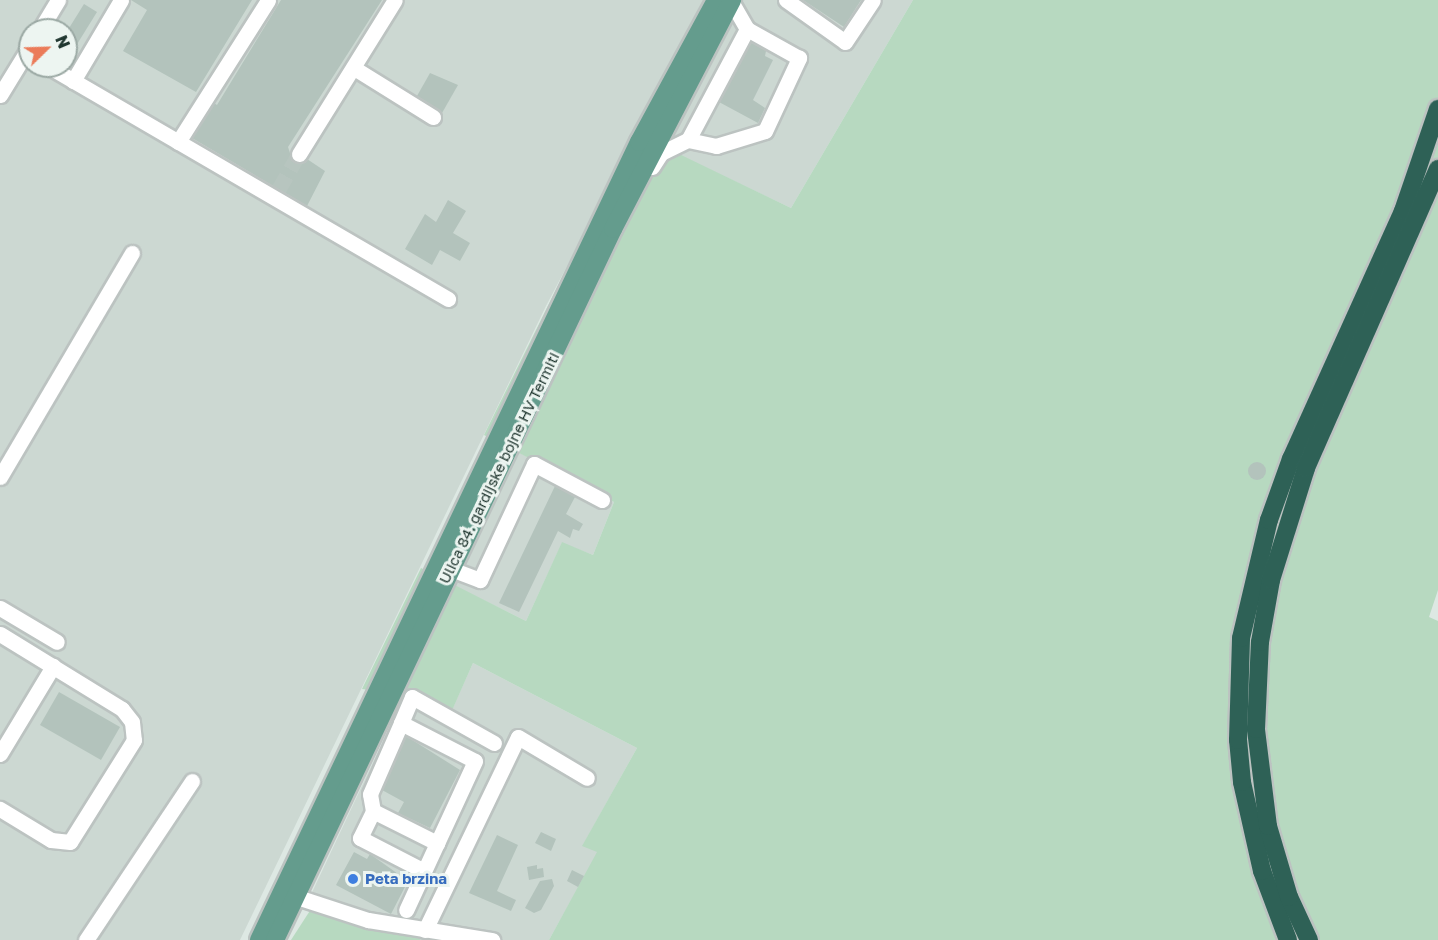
<!DOCTYPE html>
<style>
body{margin:0}
#map{position:relative;width:1438px;height:940px;overflow:hidden;background:#dde8e3;font-family:"Golos Text",sans-serif}
div>[style]{position:absolute}
[style*='--x']{left:calc(var(--x)*1px);top:calc(var(--y)*1px);width:calc(var(--w)*1px);rotate:calc(var(--a)*1deg)}
.built>*{inset:0;background:#ccd8d2}
.green>*{inset:0;background:#b7d9c0}
.building>*{inset:0;background:#b3c3bc}
.round{border-radius:50%}
.minor-tunnel>*{height:15px;margin-top:-7.5px;transform-origin:0;background:repeating-linear-gradient(90deg,#b7c5bf 0 15px,transparent 0 23px)}
.roads{filter:drop-shadow(2px 0 #bcc3c1) drop-shadow(-2px 0 #bcc3c1) drop-shadow(0 2px #bcc3c1) drop-shadow(0 -2px #bcc3c1)}
.minor>*{height:15px;margin:-7.5px;padding:0 7.5px;transform-origin:7.5px;border-radius:7.5px;background:#fff}
.major>*{height:18px;margin:-9px;padding:0 9px;transform-origin:9px;border-radius:9px;background:#649c8d}
.highway>*{height:18px;margin:-9px;padding:0 9px;transform-origin:9px;border-radius:9px;background:#2e6156}
.dots>*{width:16px;height:16px;translate:-50% -50%;box-sizing:border-box;border:3px solid #edf5f1;border-radius:50%}
span{translate:-50% -50%;white-space:nowrap;text-align:center;line-height:1.15;-webkit-text-stroke:6px #edf5f1;paint-order:stroke}
.street-label{font-size:15px;color:#203730}
.shop-label{font-size:15px;color:#366cbe;font-weight:700}
.left{translate:0 -50%;text-align:left}
.north{position:absolute;left:18px;top:18px;width:60px;height:60px;box-sizing:border-box;background:#edf5f1;border:2px solid #9ba9a4;border-radius:50%;rotate:67deg;font-size:16px;font-weight:700;line-height:24px;text-align:center;color:#203730}
.north::after{content:'';display:block;margin:auto;width:21px;height:27px;background:#eb7b59;clip-path:polygon(50% 0,100% 100%,50% 72%,0 100%)}
</style>
<div id="map">
<div class="built">
<div style="clip-path:polygon(evenodd,0 0,913px 0,791px 208px,648px 140px,575px 251px,546px 306px,240px 940px,0 940px,0 0,30px 30px,66px 30px,66px 66px,30px 66px,30px 30px)"></div>
<div style="clip-path:polygon(514px 450px,614px 502px,593px 555px,562px 543px,526px 621px,451px 584px)"></div>
<div style="clip-path:polygon(473px 663px,637px 748px,583px 845px,598px 852px,549px 940px,420px 940px,424px 931px,308px 901px,405px 694px,450px 714px)"></div>
</div>
<div class="green">
<div style="clip-path:polygon(913px 0,1438px 0,1438px 590px,1429px 617px,1438px 621px,1438px 940px,549px 940px,597px 852px,582px 846px,637px 748px,473px 663px,450px 715px,405px 694px,362px 689px,421px 568px,526px 621px,562px 542px,593px 555px,614px 502px,484px 435px,575px 251px,648px 139px,791px 208px)"></div>
<div style="clip-path:polygon(313px 906px,425px 930px,420px 940px,291px 940px)"></div>
</div>
<div class="building">
<div style="clip-path:polygon(131px 0,252px 0,196px 92px,123px 51px,147px 10px)"></div>
<div style="clip-path:polygon(281px 0,382px 0,288px 147px,293px 162px,307px 159px,325px 171px,307px 206px,192px 138px,214px 103px,217px 105px)"></div>
<div style="clip-path:polygon(803px 0,861px 0,844px 27px)"></div>
<div style="clip-path:polygon(84px 4px,97px 12px,66px 62px,66px 33px)"></div>
<div style="clip-path:polygon(751px 42px,766px 51px,765px 56px,773px 60px,753px 100px,765px 108px,758px 123px,719px 102px)"></div>
<div style="clip-path:polygon(430px 73px,458px 85px,442px 113px,417px 96px)"></div>
<div style="clip-path:polygon(448px 200px,466px 211px,453px 233px,470px 243px,460px 261px,440px 250px,432px 265px,405px 249px,425px 214px,436px 222px)"></div>
<div class="round" style="left:1248px;top:462px;width:18px;height:18px"></div>
<div style="clip-path:polygon(555px 486px,575px 497px,566px 514px,583px 524px,579px 531px,573px 529px,570px 538px,558px 531px,519px 612px,499px 603px)"></div>
<div style="clip-path:polygon(59px 692px,120px 727px,101px 760px,40px 725px)"></div>
<div style="clip-path:polygon(406px 736px,460px 770px,430px 828px,398px 813px,404px 802px,382px 790px)"></div>
<div style="clip-path:polygon(541px 832px,556px 839px,551px 851px,535px 843px)"></div>
<div style="clip-path:polygon(497px 835px,518px 845px,497px 891px,516px 900px,511px 911px,469px 893px)"></div>
<div style="clip-path:polygon(354px 852px,367px 859px,370px 854px,408px 881px,391px 914px,336px 885px)"></div>
<div style="clip-path:polygon(537px 865px,537px 869px,543px 868px,544px 877px,529px 880px,527px 867px)"></div>
<div style="clip-path:polygon(572px 870px,584px 876px,578px 887px,567px 881px)"></div>
<div style="clip-path:polygon(552px 879px,554px 886px,541px 910px,534px 913px,525px 908px,540px 881px)"></div>
</div>
<div class="minor-tunnel">
<div style="--x:279;--y:189;--w:40;--a:-60.3"></div>
</div>
<div class="roads">
<div class="minor">
<div style="--x:786;--y:0;--w:72;--a:35.4"></div>
<div style="--x:845;--y:42;--w:50;--a:-56.3"></div>
<div style="--x:40;--y:30;--w:35;--a:-59"></div>
<div style="--x:48;--y:66;--w:463;--a:30.2"></div>
<div style="--x:354;--y:68;--w:93;--a:31.8"></div>
<div style="--x:73;--y:81;--w:94;--a:-59.3"></div>
<div style="--x:0;--y:95;--w:57;--a:-58.5"></div>
<div style="--x:688;--y:140;--w:29;--a:12"></div>
<div style="--x:716;--y:146;--w:51;--a:-17"></div>
<div style="--x:765;--y:131;--w:81;--a:-65"></div>
<div style="--x:799;--y:58;--w:60;--a:-150.9"></div>
<div style="--x:178;--y:142;--w:168;--a:-57.6"></div>
<div style="--x:299;--y:154;--w:181;--a:-58.1"></div>
<div style="--x:652;--y:167;--w:17;--a:-57"></div>
<div style="--x:661;--y:153;--w:30;--a:-26"></div>
<div style="--x:688;--y:140;--w:126;--a:-62"></div>
<div style="--x:747;--y:29;--w:32;--a:-120"></div>
<div style="--x:0;--y:477;--w:260;--a:-59.5"></div>
<div style="--x:451;--y:569;--w:31;--a:21"></div>
<div style="--x:480;--y:580;--w:128;--a:-65"></div>
<div style="--x:534;--y:464;--w:77;--a:27.9"></div>
<div style="--x:0;--y:608;--w:66;--a:30.8"></div>
<div style="--x:0;--y:634;--w:143;--a:31.6"></div>
<div style="--x:122;--y:709;--w:16;--a:52"></div>
<div style="--x:132;--y:722;--w:18;--a:84"></div>
<div style="--x:134;--y:740;--w:120;--a:122.1"></div>
<div style="--x:70;--y:842;--w:19;--a:-174"></div>
<div style="--x:51;--y:840;--w:60;--a:-148.7"></div>
<div style="--x:401;--y:723;--w:28;--a:-67"></div>
<div style="--x:412;--y:697;--w:94;--a:29.3"></div>
<div style="--x:0;--y:754;--w:103;--a:-58.9"></div>
<div style="--x:373;--y:811;--w:17;--a:-100"></div>
<div style="--x:370;--y:794;--w:77;--a:-66.4"></div>
<div style="--x:401;--y:723;--w:83;--a:27.2"></div>
<div style="--x:475;--y:761;--w:164;--a:114.8"></div>
<div style="--x:424;--y:871;--w:72;--a:-152.7"></div>
<div style="--x:360;--y:838;--w:30;--a:-64"></div>
<div style="--x:373;--y:811;--w:72;--a:26.6"></div>
<div style="--x:294;--y:896;--w:78;--a:18"></div>
<div style="--x:368;--y:920;--w:126;--a:9.2"></div>
<div style="--x:425;--y:930;--w:214;--a:-64.3"></div>
<div style="--x:518;--y:737;--w:80;--a:30.7"></div>
<div style="--x:86;--y:940;--w:191;--a:-56.3"></div>
</div>
<div class="major">
<div style="--x:259;--y:940;--w:884;--a:-64.54"></div>
<div style="--x:639;--y:142;--w:162;--a:-61.5"></div>
<div style="--x:275;--y:940;--w:787;--a:-64.57"></div>
<div style="--x:613;--y:229;--w:258;--a:-62.5"></div>
</div>
<div class="highway">
<div style="--x:1288;--y:940;--w:74;--a:-110.6"></div>
<div style="--x:1262;--y:871;--w:91;--a:-102.7"></div>
<div style="--x:1242;--y:782;--w:42;--a:-95.4"></div>
<div style="--x:1238;--y:740;--w:102;--a:-88.3"></div>
<div style="--x:1241;--y:638;--w:121;--a:-76.7"></div>
<div style="--x:1269;--y:520;--w:65;--a:-70.2"></div>
<div style="--x:1291;--y:459;--w:272;--a:-65.7"></div>
<div style="--x:1403;--y:211;--w:108;--a:-71.1"></div>
<div style="--x:1309;--y:940;--w:47;--a:-114.9"></div>
<div style="--x:1289;--y:897;--w:74;--a:-106.5"></div>
<div style="--x:1268;--y:826;--w:98;--a:-97.1"></div>
<div style="--x:1256;--y:729;--w:87;--a:-87.4"></div>
<div style="--x:1260;--y:642;--w:63;--a:-79.9"></div>
<div style="--x:1271;--y:580;--w:117;--a:-72.6"></div>
<div style="--x:1306;--y:468;--w:327;--a:-66.2"></div>
</div>
</div>
<div class="dots">
<div style="left:353px;top:879px;background:#3f7fe0"></div>
</div>
<div class="street-label">
<span style="left:499px;top:468px;rotate:-64deg">Ulica 84. gardijske bojne HV Termiti</span>
</div>
<div class="shop-label">
<span class="left" style="left:365px;top:879px">Peta brzina</span>
</div>
<div class="north">N</div>
</div>
